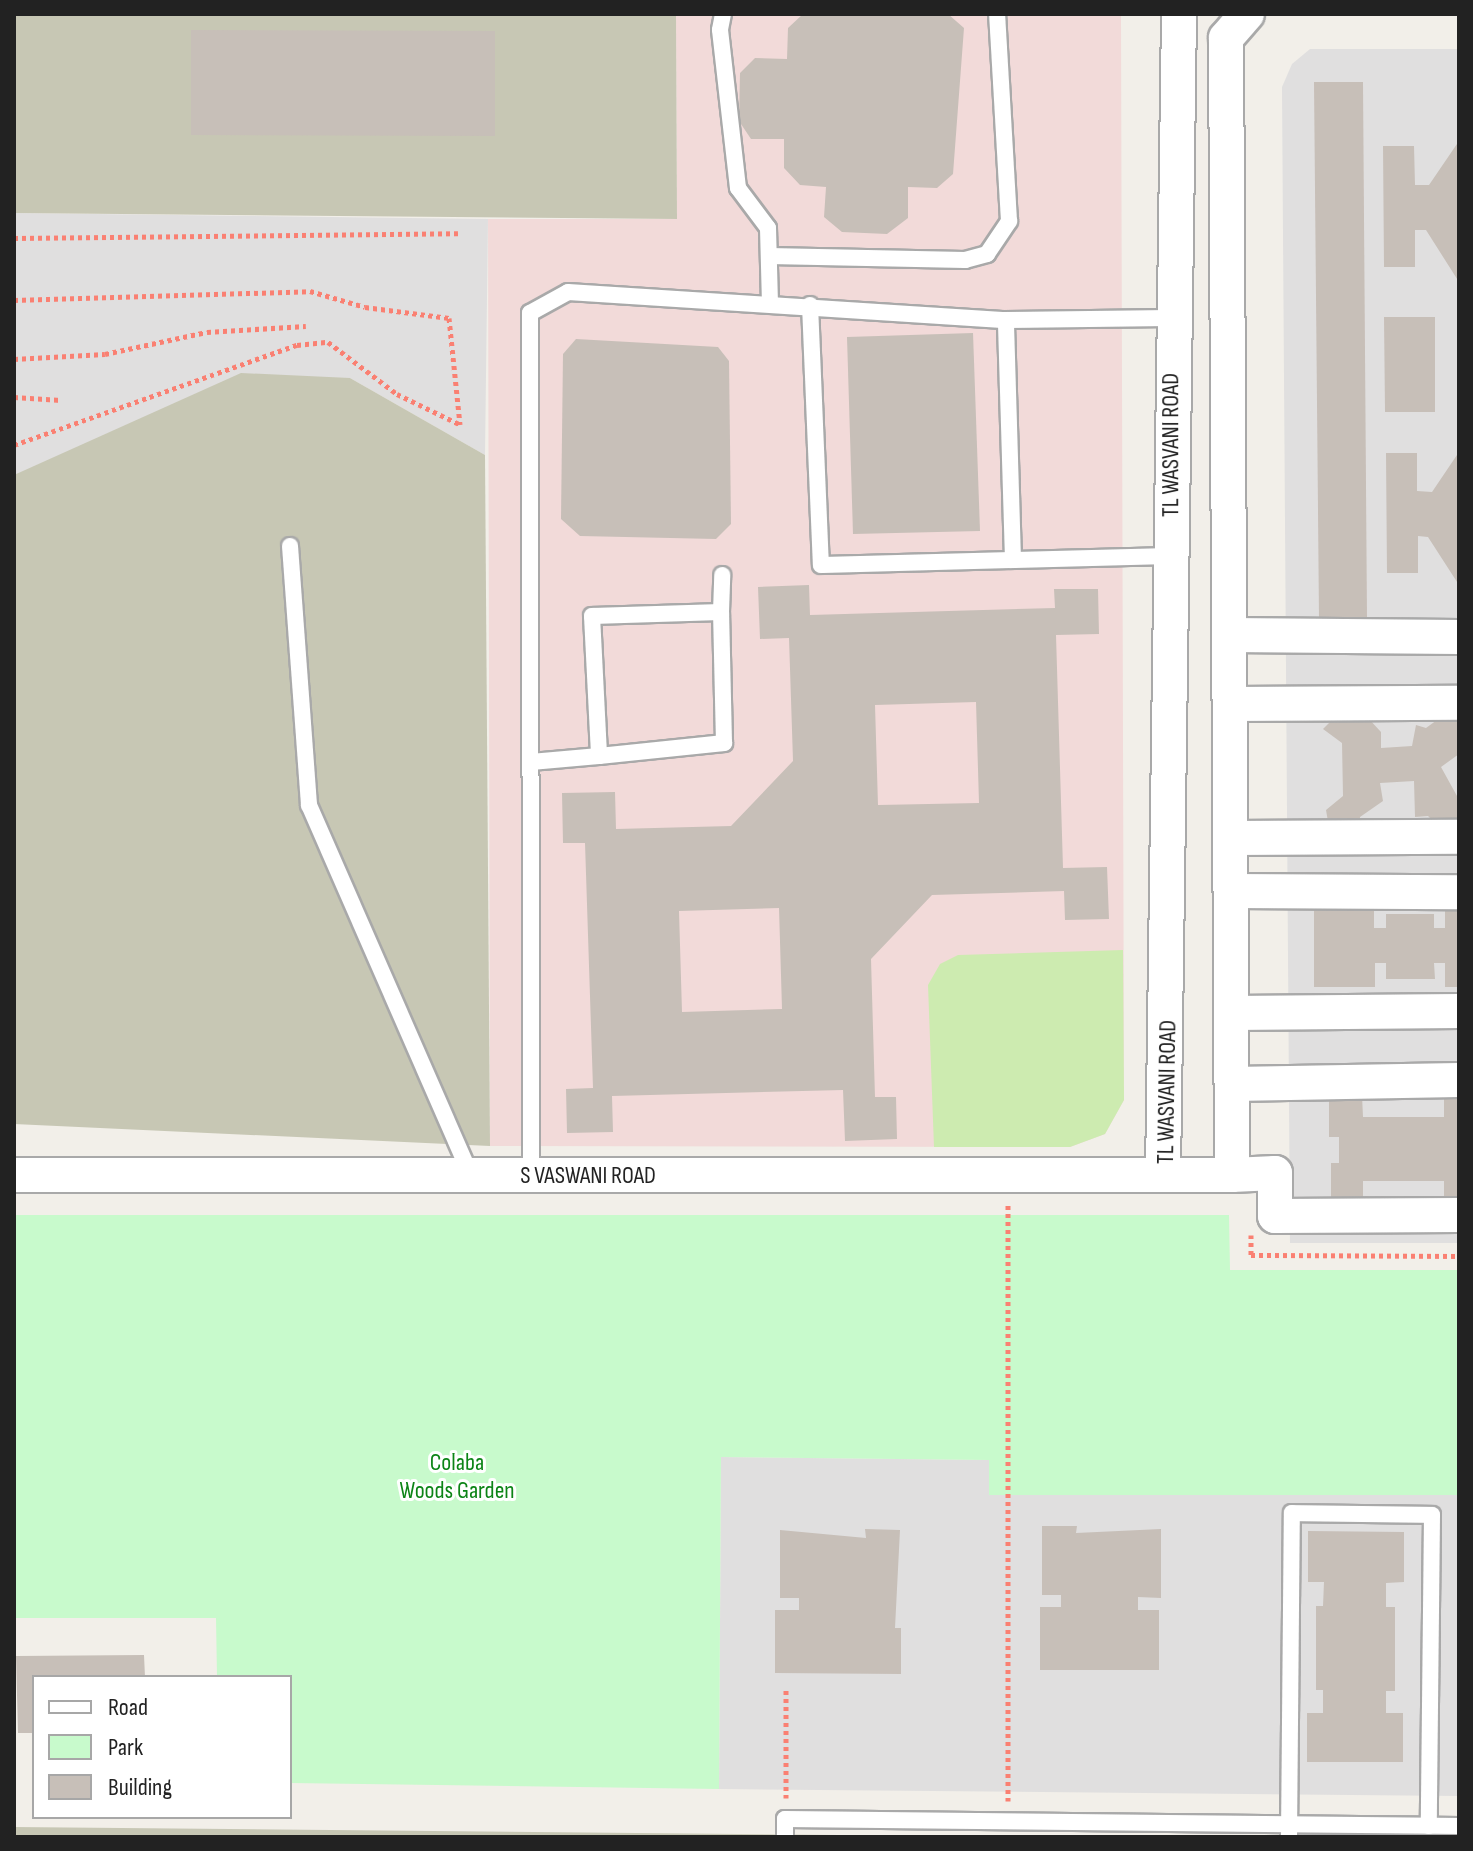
<!DOCTYPE html>
<style>
body{margin:0}
#map{position:relative;width:1473px;height:1851px;overflow:hidden;background:#f2efe9;font-family:"Sofia Sans Condensed",sans-serif}
div>[style]{position:absolute}
[style*='--x']{left:calc(var(--x)*1px);top:calc(var(--y)*1px);width:calc(var(--w)*1px);rotate:calc(var(--a)*1deg)}
.residential>*{inset:0;background:#e0dfdf}
.commercial>*{inset:0;background:#f2dad9}
.construction>*{inset:0;background:#c7c7b4}
.grass>*{inset:0;background:#cdebb0}
.park>*{inset:0;background:#c8facc}
.building>*{inset:0;background:#c7bfb8}
.path>*{height:5px;margin-top:-2.5px;transform-origin:0;background:repeating-linear-gradient(90deg,#fa8072 0 4px,transparent 0 8px)}
.roads{filter:drop-shadow(2px 0 #a9a9a9) drop-shadow(-2px 0 #a9a9a9) drop-shadow(0 2px #a9a9a9) drop-shadow(0 -2px #a9a9a9)}
.service>*{height:16px;margin:-8px;padding:0 8px;transform-origin:8px;border-radius:8px;background:#fff}
.minor>*{height:34px;margin:-17px;padding:0 17px;transform-origin:17px;border-radius:17px;background:#fff}
span{translate:-50% -50%;white-space:nowrap;text-align:center;line-height:1.15;-webkit-text-stroke:6px #fff;paint-order:stroke}
.street-label{font-size:24px;color:#222}
.park-label{font-size:24px;color:#0c8416}
.frame{position:absolute;inset:0;border:16px solid #222;pointer-events:none}
.legend{position:absolute;left:32px;top:1675px;width:260px;height:144px;box-sizing:border-box;background:#fff;border:2px solid #a7a7a7;margin:0;padding:10px 14px;list-style:none;font-size:24px;color:#222}
.legend li{display:flex;align-items:center;gap:16px;height:40px}
.legend b{width:40px;border:2px solid #a7a7a7}
</style>
<div id="map">
<div class="residential">
<div style="clip-path:polygon(1310px 49px,1459px 49px,1459px 1243px,1290px 1243px,1282px 87px,1292px 64px)"></div>
<div style="clip-path:polygon(14px 213px,488px 219px,485px 455px,350px 378px,14px 475px)"></div>
<div style="clip-path:polygon(721px 1457px,989px 1460px,990px 1495px,1459px 1495px,1459px 1796px,719px 1789px)"></div>
</div>
<div class="commercial">
<div style="clip-path:polygon(676px 14px,1121px 14px,1124px 1100px,1105px 1134px,1070px 1147px,490px 1146px,488px 219px,677px 219px)"></div>
</div>
<div class="construction">
<div style="clip-path:polygon(14px 14px,676px 14px,677px 219px,14px 213px)"></div>
<div style="clip-path:polygon(241px 373px,350px 378px,485px 455px,490px 1146px,14px 1124px,14px 475px)"></div>
<div style="clip-path:polygon(14px 1827px,1037px 1837px,14px 1837px)"></div>
</div>
<div class="grass">
<div style="clip-path:polygon(1123px 950px,1124px 1100px,1105px 1134px,1070px 1147px,934px 1147px,928px 985px,940px 964px,958px 955px)"></div>
</div>
<div class="park">
<div style="clip-path:polygon(14px 1215px,1229px 1215px,1230px 1270px,1459px 1270px,1459px 1495px,989px 1495px,989px 1460px,721px 1457px,719px 1789px,290px 1783px,290px 1677px,217px 1677px,216px 1618px,14px 1618px)"></div>
</div>
<div class="building">
<div style="clip-path:polygon(803px 14px,948px 14px,964px 28px,953px 174px,937px 188px,908px 187px,908px 218px,887px 234px,842px 232px,824px 217px,826px 187px,800px 185px,784px 168px,784px 139px,751px 139px,739px 121px,740px 73px,755px 58px,787px 59px,788px 28px)"></div>
<div style="clip-path:polygon(191px 30px,495px 31px,495px 136px,191px 135px)"></div>
<div style="clip-path:polygon(1314px 82px,1363px 82px,1367px 619px,1319px 618px)"></div>
<div style="clip-path:polygon(1459px 141px,1459px 282px,1426px 230px,1415px 230px,1415px 267px,1384px 267px,1383px 146px,1414px 146px,1415px 185px,1429px 185px)"></div>
<div style="clip-path:polygon(1384px 317px,1435px 317px,1435px 412px,1385px 412px)"></div>
<div style="clip-path:polygon(973px 333px,980px 531px,853px 534px,847px 337px)"></div>
<div style="clip-path:polygon(576px 339px,718px 347px,729px 361px,731px 524px,716px 539px,580px 536px,561px 519px,563px 354px)"></div>
<div style="clip-path:polygon(1459px 452px,1459px 585px,1428px 537px,1418px 536px,1418px 573px,1387px 573px,1386px 453px,1417px 453px,1417px 491px,1432px 492px)"></div>
<div style="clip-path:polygon(evenodd,809px 585px,810px 615px,1055px 608px,1054px 589px,1098px 589px,1099px 634px,1056px 635px,1063px 868px,1107px 867px,1109px 919px,1065px 920px,1064px 891px,932px 895px,871px 959px,875px 1097px,896px 1097px,897px 1139px,845px 1141px,843px 1090px,612px 1096px,613px 1132px,567px 1133px,566px 1089px,593px 1088px,585px 843px,563px 843px,562px 793px,615px 792px,616px 829px,731px 826px,793px 761px,789px 638px,760px 639px,758px 587px,809px 585px,976px 702px,979px 803px,878px 805px,875px 705px,976px 702px,809px 585px,779px 908px,782px 1009px,682px 1012px,679px 911px,779px 908px)"></div>
<div style="clip-path:polygon(1342px 710px,1368px 718px,1381px 732px,1381px 748px,1412px 746px,1416px 725px,1426px 728px,1448px 712px,1459px 721px,1459px 754px,1441px 767px,1457px 796px,1459px 826px,1446px 834px,1428px 816px,1415px 817px,1414px 781px,1380px 783px,1383px 801px,1360px 817px,1359px 831px,1330px 833px,1326px 810px,1343px 796px,1342px 743px,1323px 729px)"></div>
<div style="clip-path:polygon(1374px 905px,1374px 928px,1386px 928px,1386px 914px,1434px 914px,1434px 928px,1445px 928px,1445px 905px,1459px 905px,1459px 987px,1445px 987px,1445px 963px,1434px 963px,1435px 979px,1386px 979px,1386px 963px,1375px 963px,1375px 987px,1314px 987px,1314px 906px)"></div>
<div style="clip-path:polygon(1329px 1095px,1362px 1095px,1363px 1117px,1444px 1117px,1444px 1096px,1459px 1096px,1459px 1201px,1444px 1201px,1444px 1181px,1363px 1181px,1363px 1206px,1331px 1207px,1331px 1163px,1339px 1163px,1339px 1137px,1329px 1137px)"></div>
<div style="clip-path:polygon(1042px 1526px,1077px 1526px,1076px 1533px,1161px 1529px,1161px 1598px,1138px 1597px,1138px 1610px,1159px 1610px,1159px 1670px,1040px 1670px,1040px 1607px,1061px 1607px,1061px 1595px,1042px 1595px)"></div>
<div style="clip-path:polygon(865px 1529px,900px 1530px,895px 1628px,901px 1628px,901px 1674px,775px 1673px,775px 1610px,799px 1610px,799px 1598px,780px 1598px,780px 1530px,866px 1538px)"></div>
<div style="clip-path:polygon(1308px 1531px,1404px 1532px,1404px 1582px,1386px 1583px,1386px 1607px,1395px 1607px,1395px 1691px,1386px 1691px,1386px 1713px,1403px 1713px,1403px 1762px,1307px 1762px,1307px 1713px,1323px 1713px,1323px 1690px,1316px 1690px,1316px 1606px,1323px 1606px,1324px 1582px,1308px 1582px)"></div>
<div style="clip-path:polygon(144px 1655px,145px 1677px,34px 1677px,34px 1733px,18px 1733px,16px 1656px)"></div>
</div>
<div class="path">
<div style="--x:14;--y:238;--w:444;--a:-0.6"></div>
<div style="--x:14;--y:300;--w:296;--a:-1.7"></div>
<div style="--x:310;--y:291;--w:57;--a:16.2"></div>
<div style="--x:365;--y:307;--w:85;--a:7.5"></div>
<div style="--x:449;--y:318;--w:107;--a:84.1"></div>
<div style="--x:14;--y:359;--w:91;--a:-3.1"></div>
<div style="--x:105;--y:354;--w:104;--a:-12.2"></div>
<div style="--x:207;--y:332;--w:99;--a:-3.5"></div>
<div style="--x:14;--y:397;--w:47;--a:3.7"></div>
<div style="--x:14;--y:445;--w:300;--a:-19.5"></div>
<div style="--x:297;--y:345;--w:31;--a:-6"></div>
<div style="--x:328;--y:342;--w:86;--a:37"></div>
<div style="--x:397;--y:394;--w:69;--a:25.8"></div>
<div style="--x:1251;--y:1235;--w:20;--a:90"></div>
<div style="--x:1251;--y:1255;--w:208;--a:0.3"></div>
<div style="--x:786;--y:1798;--w:108;--a:-90"></div>
<div style="--x:1008;--y:1801;--w:598;--a:-90"></div>
</div>
<div class="roads">
<div class="service">
<div style="--x:723;--y:14;--w:16;--a:101"></div>
<div style="--x:720;--y:30;--w:159;--a:83.5"></div>
<div style="--x:738;--y:188;--w:50;--a:53.1"></div>
<div style="--x:768;--y:228;--w:74;--a:88.5"></div>
<div style="--x:769;--y:256;--w:196;--a:1.2"></div>
<div style="--x:965;--y:260;--w:23;--a:-15"></div>
<div style="--x:987;--y:254;--w:40;--a:-56"></div>
<div style="--x:1009;--y:221;--w:207;--a:-93.3"></div>
<div style="--x:810;--y:305;--w:260;--a:87.6"></div>
<div style="--x:821;--y:565;--w:192;--a:-1.5"></div>
<div style="--x:1013;--y:560;--w:240;--a:-91.7"></div>
<div style="--x:290;--y:546;--w:260;--a:85.8"></div>
<div style="--x:309;--y:805;--w:405;--a:66.4"></div>
<div style="--x:1013;--y:560;--w:158;--a:-1.5"></div>
<div style="--x:721;--y:612;--w:37;--a:-88"></div>
<div style="--x:531;--y:762;--w:68;--a:-5"></div>
<div style="--x:599;--y:756;--w:126;--a:-5.9"></div>
<div style="--x:724;--y:743;--w:131;--a:-91.3"></div>
<div style="--x:721;--y:612;--w:129;--a:178.2"></div>
<div style="--x:592;--y:616;--w:140;--a:87.1"></div>
<div style="--x:531;--y:1176;--w:863;--a:-90.07"></div>
<div style="--x:530;--y:313;--w:43;--a:-28.9"></div>
<div style="--x:568;--y:292;--w:439;--a:3.7"></div>
<div style="--x:1006;--y:320;--w:164;--a:-0.7"></div>
<div style="--x:785;--y:1837;--w:18;--a:-90"></div>
<div style="--x:785;--y:1819;--w:674;--a:0.6"></div>
<div style="--x:1289;--y:1837;--w:324;--a:-89.5"></div>
<div style="--x:1292;--y:1513;--w:140;--a:0.8"></div>
<div style="--x:1432;--y:1515;--w:311;--a:90.6"></div>
</div>
<div class="minor">
<div style="--x:1230;--y:635;--w:229;--a:0.5"></div>
<div style="--x:1231;--y:704;--w:228;--a:-0.3"></div>
<div style="--x:1232;--y:838;--w:227;--a:-0.3"></div>
<div style="--x:1232;--y:891;--w:227;--a:0.3"></div>
<div style="--x:1233;--y:1013;--w:226;--a:-0.5"></div>
<div style="--x:1233;--y:1084;--w:226;--a:-1"></div>
<div style="--x:1163;--y:1174;--w:1160;--a:-89.21"></div>
<div style="--x:14;--y:1175;--w:1218;--a:0"></div>
<div style="--x:1232;--y:1175;--w:1137;--a:-90.3"></div>
<div style="--x:1226;--y:38;--w:32;--a:-49"></div>
<div style="--x:1232;--y:1175;--w:43;--a:-2.7"></div>
<div style="--x:1275;--y:1173;--w:43;--a:90"></div>
<div style="--x:1275;--y:1216;--w:184;--a:-0.3"></div>
</div>
</div>
<div class="street-label">
<span style="left:1171px;top:445px;rotate:-90deg">TL WASVANI ROAD</span>
<span style="left:1167px;top:1092px;rotate:-89deg">TL WASVANI ROAD</span>
<span style="left:588px;top:1176px">S VASWANI ROAD</span>
</div>
<div class="park-label">
<span style="left:457px;top:1477px">Colaba<br>Woods Garden</span>
</div>
<div class="frame"></div>
<ul class="legend">
<li><b style="height:10px;background:#fff"></b>Road</li>
<li><b style="height:22px;background:#c8facc"></b>Park</li>
<li><b style="height:22px;background:#c7bfb8"></b>Building</li>
</ul>
</div>
